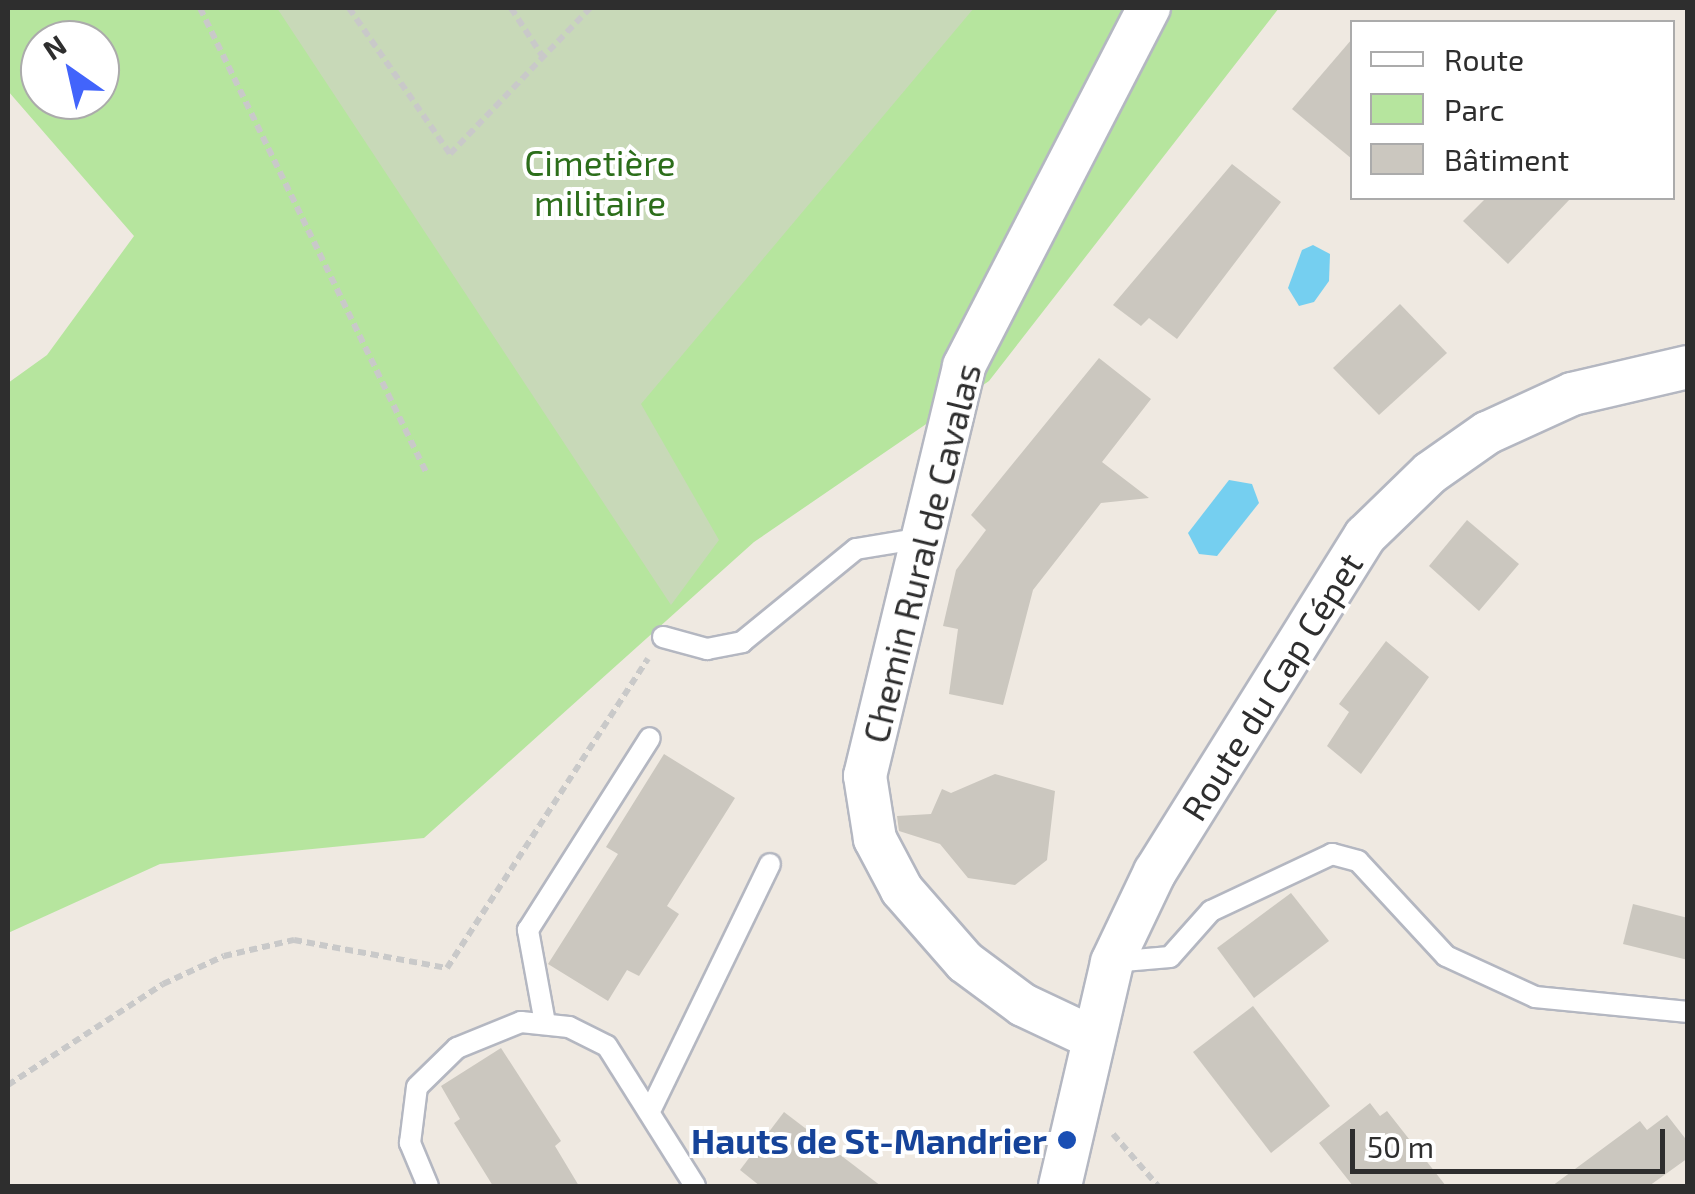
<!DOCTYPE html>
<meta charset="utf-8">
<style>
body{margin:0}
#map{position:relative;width:1695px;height:1194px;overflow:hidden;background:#efe9e1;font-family:"Exo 2",sans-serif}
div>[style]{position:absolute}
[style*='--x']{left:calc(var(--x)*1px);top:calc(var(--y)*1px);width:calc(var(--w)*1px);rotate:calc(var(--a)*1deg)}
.green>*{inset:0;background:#b6e59e}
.cemetery>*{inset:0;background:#c8d9b8}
.water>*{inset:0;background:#75cff0}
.building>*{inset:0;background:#cbc7bf}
.path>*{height:6px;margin-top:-3px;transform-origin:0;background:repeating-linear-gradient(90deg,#c9c9c9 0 8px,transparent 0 13px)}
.roads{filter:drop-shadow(2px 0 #b4b7c1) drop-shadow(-2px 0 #b4b7c1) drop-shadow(0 2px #b4b7c1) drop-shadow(0 -2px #b4b7c1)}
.lane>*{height:20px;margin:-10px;padding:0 10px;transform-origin:10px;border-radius:10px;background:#fff}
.street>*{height:42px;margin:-21px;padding:0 21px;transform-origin:21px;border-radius:21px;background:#fff}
.dots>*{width:28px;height:28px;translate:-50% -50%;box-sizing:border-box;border:5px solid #fff;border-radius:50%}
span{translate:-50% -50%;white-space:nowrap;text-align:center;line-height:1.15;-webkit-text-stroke:8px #fff;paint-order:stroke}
.park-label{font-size:35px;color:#2c6e1b}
.street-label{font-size:35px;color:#2e2e2e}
.transit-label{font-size:35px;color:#164399;font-weight:700}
.right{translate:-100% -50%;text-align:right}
.frame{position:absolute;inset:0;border:10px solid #2e2e2e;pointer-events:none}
.legend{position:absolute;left:1350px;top:20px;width:325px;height:180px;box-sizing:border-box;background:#fff;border:2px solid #ababab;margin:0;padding:12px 18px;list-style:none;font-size:30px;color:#2e2e2e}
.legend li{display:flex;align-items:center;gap:20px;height:50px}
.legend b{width:50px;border:2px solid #ababab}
.north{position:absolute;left:20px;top:20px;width:100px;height:100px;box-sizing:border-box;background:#fff;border:2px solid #ababab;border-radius:50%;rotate:326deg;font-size:28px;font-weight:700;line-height:40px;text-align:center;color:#2e2e2e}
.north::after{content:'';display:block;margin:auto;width:35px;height:45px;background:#4264fb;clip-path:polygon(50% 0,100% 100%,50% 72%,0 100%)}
.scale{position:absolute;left:1350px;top:1129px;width:315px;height:45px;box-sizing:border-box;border:5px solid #2e2e2e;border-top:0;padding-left:12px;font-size:30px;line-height:35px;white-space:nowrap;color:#2e2e2e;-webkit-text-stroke:8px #fff;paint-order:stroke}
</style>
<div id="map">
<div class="green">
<div style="clip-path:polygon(evenodd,8px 8px,1279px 8px,989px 381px,754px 542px,424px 838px,160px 864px,8px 933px,8px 383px,47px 355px,134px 236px,8px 91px,8px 8px,40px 40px,100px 40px,100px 100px,40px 100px,40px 40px)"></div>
</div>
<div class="cemetery">
<div style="clip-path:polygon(277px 8px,974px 8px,641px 404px,719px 540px,671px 605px)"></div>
</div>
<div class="water">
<div style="clip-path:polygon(1313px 245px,1330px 254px,1329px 281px,1314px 302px,1299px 306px,1288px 288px,1302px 250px)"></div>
<div style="clip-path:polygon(1229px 480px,1252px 484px,1259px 503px,1217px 556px,1199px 554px,1188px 533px)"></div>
</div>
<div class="building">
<div style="clip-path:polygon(1352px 39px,1352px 159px,1292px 109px)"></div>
<div style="clip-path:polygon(1232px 164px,1281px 202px,1177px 339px,1149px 318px,1141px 326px,1113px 305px)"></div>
<div style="clip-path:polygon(1486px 198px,1571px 198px,1508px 264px,1463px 221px)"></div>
<div style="clip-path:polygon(1400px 304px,1447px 353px,1379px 415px,1333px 368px)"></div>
<div style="clip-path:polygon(1099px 358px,1151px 399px,1102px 462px,1149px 498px,1101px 503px,1033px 590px,1003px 705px,949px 694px,958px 629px,943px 626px,956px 570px,986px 530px,971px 515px)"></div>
<div style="clip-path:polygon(1467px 520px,1519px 564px,1479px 611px,1429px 566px)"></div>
<div style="clip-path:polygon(1386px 641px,1429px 677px,1361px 774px,1327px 746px,1349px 712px,1339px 704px)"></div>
<div style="clip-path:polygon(664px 754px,735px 798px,667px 906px,679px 914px,639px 976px,627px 970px,608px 1001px,548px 964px,618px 854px,606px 847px)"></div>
<div style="clip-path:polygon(995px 774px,1055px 791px,1047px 860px,1015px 885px,968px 878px,940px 844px,899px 831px,897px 816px,931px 814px,942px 789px,951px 793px)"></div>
<div style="clip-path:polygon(1291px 893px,1329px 941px,1254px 998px,1217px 948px)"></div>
<div style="clip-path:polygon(1633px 904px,1688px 918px,1688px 960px,1623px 944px)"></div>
<div style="clip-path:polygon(1253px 1006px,1330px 1106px,1271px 1153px,1193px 1052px)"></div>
<div style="clip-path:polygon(501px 1048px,561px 1141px,555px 1146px,579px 1186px,493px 1186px,454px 1123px,460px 1119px,441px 1086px)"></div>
<div style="clip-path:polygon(1370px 1103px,1380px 1116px,1387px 1111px,1446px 1186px,1353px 1186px,1319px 1143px)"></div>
<div style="clip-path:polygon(784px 1112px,881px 1186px,760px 1186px,740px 1170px)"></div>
<div style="clip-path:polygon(1667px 1115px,1688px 1142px,1688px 1158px,1649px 1186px,1552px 1186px,1640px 1121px,1647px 1130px)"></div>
</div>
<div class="path">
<div style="--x:200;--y:8;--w:516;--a:64.03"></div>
<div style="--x:349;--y:8;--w:178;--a:55.3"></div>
<div style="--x:450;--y:154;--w:202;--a:-46.2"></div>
<div style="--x:511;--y:8;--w:59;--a:56.9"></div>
<div style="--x:8;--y:1085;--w:185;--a:-33.1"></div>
<div style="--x:163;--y:984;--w:67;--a:-24.7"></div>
<div style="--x:224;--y:956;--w:72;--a:-12.9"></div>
<div style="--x:294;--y:940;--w:156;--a:10.4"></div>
<div style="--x:447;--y:968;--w:369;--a:-57"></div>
<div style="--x:1113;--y:1134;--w:69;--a:49.1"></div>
</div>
<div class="roads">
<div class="lane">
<div style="--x:663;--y:637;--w:46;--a:15.3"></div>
<div style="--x:707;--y:649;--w:36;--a:-11"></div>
<div style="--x:742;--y:642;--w:147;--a:-39.2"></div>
<div style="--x:856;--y:549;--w:62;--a:-9.3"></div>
<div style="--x:1112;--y:962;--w:58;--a:-4.9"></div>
<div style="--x:1170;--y:957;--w:62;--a:-48.3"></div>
<div style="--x:1211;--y:911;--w:134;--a:-25.2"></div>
<div style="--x:1332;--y:854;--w:27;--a:15"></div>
<div style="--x:1358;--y:861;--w:129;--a:47.2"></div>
<div style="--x:1446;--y:956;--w:98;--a:24.7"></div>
<div style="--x:1535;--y:997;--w:154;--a:5.6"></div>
<div style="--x:545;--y:1023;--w:95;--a:-100.4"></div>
<div style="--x:528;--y:930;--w:227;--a:-57.6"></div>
<div style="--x:652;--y:1107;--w:270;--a:-64.1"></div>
<div style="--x:428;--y:1186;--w:47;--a:-112.7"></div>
<div style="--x:410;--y:1143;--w:56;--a:-82.9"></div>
<div style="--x:417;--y:1087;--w:56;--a:-44.3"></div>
<div style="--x:457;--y:1048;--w:69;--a:-22.1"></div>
<div style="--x:521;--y:1022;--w:48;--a:5.9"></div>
<div style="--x:569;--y:1027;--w:42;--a:26.6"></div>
<div style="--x:607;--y:1046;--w:165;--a:57.8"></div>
</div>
<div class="street">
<div style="--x:1091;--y:1037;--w:75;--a:-154.8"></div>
<div style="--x:1023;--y:1005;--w:72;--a:-143.4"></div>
<div style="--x:965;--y:962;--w:96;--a:-131.2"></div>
<div style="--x:902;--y:890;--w:58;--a:-117.9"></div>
<div style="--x:875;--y:839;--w:64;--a:-99"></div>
<div style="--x:865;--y:776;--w:422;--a:-76.4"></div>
<div style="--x:964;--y:366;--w:403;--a:-62.7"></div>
<div style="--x:1060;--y:1186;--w:230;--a:-76.9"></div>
<div style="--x:1112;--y:962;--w:100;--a:-64.5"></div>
<div style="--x:1155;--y:872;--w:396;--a:-58"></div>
<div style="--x:1365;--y:536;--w:91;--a:-44.1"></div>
<div style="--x:1430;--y:473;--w:70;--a:-35.1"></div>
<div style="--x:1487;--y:433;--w:94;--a:-24.6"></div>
<div style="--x:1572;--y:394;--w:119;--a:-13.1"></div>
</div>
</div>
<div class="dots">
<div style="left:1067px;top:1140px;background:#1a4fb4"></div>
</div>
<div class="park-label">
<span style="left:600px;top:182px">Cimetière<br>militaire</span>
</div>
<div class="street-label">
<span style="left:921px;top:553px;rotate:-76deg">Chemin Rural de Cavalas</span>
<span style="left:1271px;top:686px;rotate:-58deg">Route du Cap Cépet</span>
</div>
<div class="transit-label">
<span class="right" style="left:1047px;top:1140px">Hauts de St-Mandrier</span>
</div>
<div class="frame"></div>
<ul class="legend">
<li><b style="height:12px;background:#fff"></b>Route</li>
<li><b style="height:28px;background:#b6e59e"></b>Parc</li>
<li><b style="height:28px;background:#cbc7bf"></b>Bâtiment</li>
</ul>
<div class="north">N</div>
<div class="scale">50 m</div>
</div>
